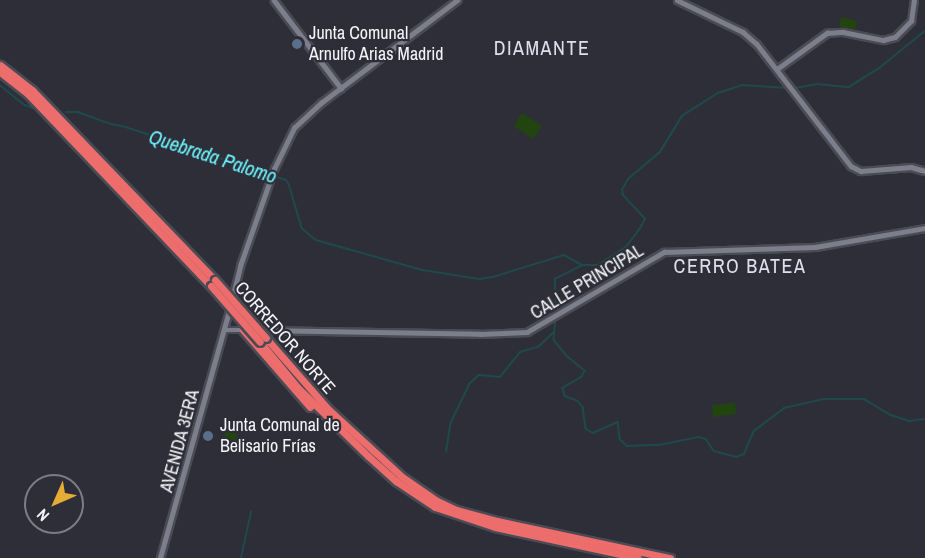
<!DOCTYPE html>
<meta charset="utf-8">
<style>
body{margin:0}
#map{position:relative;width:925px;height:558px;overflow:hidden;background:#2e2e39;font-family:"Archivo Narrow",sans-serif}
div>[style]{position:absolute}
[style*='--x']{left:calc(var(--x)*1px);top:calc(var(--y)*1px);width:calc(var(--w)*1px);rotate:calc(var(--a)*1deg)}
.green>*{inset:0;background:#224510}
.stream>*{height:1.5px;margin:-0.75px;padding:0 0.75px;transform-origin:0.75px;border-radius:0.75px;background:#1f4a4c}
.roads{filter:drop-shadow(2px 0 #4b4b55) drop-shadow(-2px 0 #4b4b55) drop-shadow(0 2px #4b4b55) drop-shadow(0 -2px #4b4b55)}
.minor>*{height:4.5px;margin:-2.25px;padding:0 2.25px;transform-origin:2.25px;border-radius:2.25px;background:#7d7e8b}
.highway>*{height:7px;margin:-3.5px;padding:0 3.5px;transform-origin:3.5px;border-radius:3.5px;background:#ec6d6c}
.bridges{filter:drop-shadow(2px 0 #4b4b55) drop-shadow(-2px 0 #4b4b55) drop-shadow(0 2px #4b4b55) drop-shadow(0 -2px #4b4b55)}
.highway-bridge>*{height:7px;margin:-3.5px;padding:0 3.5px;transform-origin:3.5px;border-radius:3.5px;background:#ec6d6c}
.dots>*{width:16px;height:16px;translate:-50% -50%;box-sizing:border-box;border:3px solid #2e2e39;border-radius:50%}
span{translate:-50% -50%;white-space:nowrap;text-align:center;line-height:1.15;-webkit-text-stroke:4.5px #2e2e39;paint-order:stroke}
.poi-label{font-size:18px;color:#f4f4fb}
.left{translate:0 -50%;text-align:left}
.street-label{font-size:18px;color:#f4f4fb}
.neighbourhood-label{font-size:20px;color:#dedfed;letter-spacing:1.5px}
.water-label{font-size:20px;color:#6ef6fd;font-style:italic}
.north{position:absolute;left:24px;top:474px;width:60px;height:60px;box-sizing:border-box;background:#2e2e39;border:2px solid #7d7d87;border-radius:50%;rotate:225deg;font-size:16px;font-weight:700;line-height:24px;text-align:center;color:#f4f4fb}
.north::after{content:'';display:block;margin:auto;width:21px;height:27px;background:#e6ac36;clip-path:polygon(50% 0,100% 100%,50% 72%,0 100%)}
</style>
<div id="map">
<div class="green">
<div style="clip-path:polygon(841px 17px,857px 21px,855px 30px,839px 26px)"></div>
<div style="clip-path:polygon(522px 113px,542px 126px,533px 139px,514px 126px)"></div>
<div style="clip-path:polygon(735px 403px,736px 414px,713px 417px,712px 405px)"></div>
<div style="clip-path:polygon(229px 417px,241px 421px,235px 443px,223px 440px)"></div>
</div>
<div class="stream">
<div style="--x:0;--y:85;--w:32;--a:39"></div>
<div style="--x:25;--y:105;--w:15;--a:20"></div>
<div style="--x:795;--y:88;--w:23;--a:-10"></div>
<div style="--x:818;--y:84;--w:31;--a:6"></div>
<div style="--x:849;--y:87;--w:34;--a:-32"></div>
<div style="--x:878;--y:69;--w:60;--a:-39"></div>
<div style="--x:66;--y:112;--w:12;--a:0"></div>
<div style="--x:78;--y:112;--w:35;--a:20"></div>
<div style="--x:111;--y:124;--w:15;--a:11"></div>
<div style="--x:126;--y:127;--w:169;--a:18.3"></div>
<div style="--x:286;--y:180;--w:5;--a:53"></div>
<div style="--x:289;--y:184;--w:46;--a:73.5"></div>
<div style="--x:302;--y:228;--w:18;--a:41"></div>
<div style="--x:316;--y:240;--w:111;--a:15.7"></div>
<div style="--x:423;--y:270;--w:58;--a:9"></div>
<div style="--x:480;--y:279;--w:13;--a:-9"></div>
<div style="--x:493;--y:277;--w:74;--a:-17.2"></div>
<div style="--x:564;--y:255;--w:21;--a:29"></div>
<div style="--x:582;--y:265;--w:16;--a:0"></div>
<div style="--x:598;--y:265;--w:33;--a:-33"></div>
<div style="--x:626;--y:247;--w:21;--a:-53"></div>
<div style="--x:639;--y:230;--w:13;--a:-61"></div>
<div style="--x:645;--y:219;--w:33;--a:-133"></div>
<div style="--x:623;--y:195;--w:5;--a:-101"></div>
<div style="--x:622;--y:190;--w:13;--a:-61"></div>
<div style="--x:628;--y:179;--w:42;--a:-40.2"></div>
<div style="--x:660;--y:152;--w:42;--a:-58.6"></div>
<div style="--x:682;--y:116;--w:43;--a:-32.6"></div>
<div style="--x:718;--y:93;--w:25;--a:-18"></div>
<div style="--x:742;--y:85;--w:45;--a:3.8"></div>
<div style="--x:556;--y:312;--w:33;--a:-92"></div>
<div style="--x:555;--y:279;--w:30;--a:-27"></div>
<div style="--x:556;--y:317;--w:23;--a:95"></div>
<div style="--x:554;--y:340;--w:19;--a:51"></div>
<div style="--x:566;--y:355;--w:25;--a:40"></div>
<div style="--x:585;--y:371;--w:7;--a:117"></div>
<div style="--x:582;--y:377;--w:22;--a:150"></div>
<div style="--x:563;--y:388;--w:8;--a:76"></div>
<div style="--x:565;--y:396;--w:14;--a:21"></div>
<div style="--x:578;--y:401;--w:8;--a:50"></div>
<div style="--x:583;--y:407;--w:22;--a:82"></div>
<div style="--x:586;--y:429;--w:8;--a:30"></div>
<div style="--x:593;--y:433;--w:27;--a:-24"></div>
<div style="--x:618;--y:422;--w:17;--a:83"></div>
<div style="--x:620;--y:439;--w:10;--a:45"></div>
<div style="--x:627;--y:446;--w:32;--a:-2"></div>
<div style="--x:659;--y:445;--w:41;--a:-11.3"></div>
<div style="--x:699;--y:437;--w:7;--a:16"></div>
<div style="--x:706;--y:439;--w:14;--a:56"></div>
<div style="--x:714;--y:451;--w:23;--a:15"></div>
<div style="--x:736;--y:457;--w:9;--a:-21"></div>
<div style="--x:744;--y:454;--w:25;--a:-67"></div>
<div style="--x:754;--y:431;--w:38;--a:-37"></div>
<div style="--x:784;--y:408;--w:41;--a:-12.7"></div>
<div style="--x:824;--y:399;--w:40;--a:0"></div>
<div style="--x:864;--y:399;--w:31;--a:31"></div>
<div style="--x:891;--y:415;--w:20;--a:18"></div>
<div style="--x:910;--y:421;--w:15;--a:-8"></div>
<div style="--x:446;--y:452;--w:30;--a:-81"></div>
<div style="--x:451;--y:422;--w:43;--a:-64"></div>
<div style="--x:470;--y:383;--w:12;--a:-42"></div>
<div style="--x:479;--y:375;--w:21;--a:5"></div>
<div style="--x:500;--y:377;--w:32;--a:-51"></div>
<div style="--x:520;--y:352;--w:19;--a:-16"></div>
<div style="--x:538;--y:347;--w:22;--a:-43"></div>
<div style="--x:241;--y:558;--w:47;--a:-77.7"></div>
</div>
<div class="roads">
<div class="minor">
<div style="--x:274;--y:0;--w:111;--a:52.7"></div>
<div style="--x:677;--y:0;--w:73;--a:25.9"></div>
<div style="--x:743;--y:32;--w:18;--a:41"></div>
<div style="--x:757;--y:44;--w:154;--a:52.4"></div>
<div style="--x:851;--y:166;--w:11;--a:27"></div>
<div style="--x:861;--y:171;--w:50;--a:-4.6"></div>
<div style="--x:911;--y:167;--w:15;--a:16"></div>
<div style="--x:777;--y:69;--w:62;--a:-35.8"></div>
<div style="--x:827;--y:33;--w:16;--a:-4"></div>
<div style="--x:843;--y:32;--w:41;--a:11.3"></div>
<div style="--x:883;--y:40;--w:12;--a:-14"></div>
<div style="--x:895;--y:37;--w:23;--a:-45"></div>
<div style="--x:911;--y:21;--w:21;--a:-82"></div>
<div style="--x:232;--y:299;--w:34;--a:-76"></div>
<div style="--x:240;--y:266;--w:103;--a:-70.7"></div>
<div style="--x:274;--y:169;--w:46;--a:-64"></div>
<div style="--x:294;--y:128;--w:37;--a:-43"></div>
<div style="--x:321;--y:103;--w:171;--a:-37.1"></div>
<div style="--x:224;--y:330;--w:21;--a:0"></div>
<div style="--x:260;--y:330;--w:220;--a:1"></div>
<div style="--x:480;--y:334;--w:47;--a:-2.4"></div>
<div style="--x:527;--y:332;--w:159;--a:-30.3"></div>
<div style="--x:664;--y:252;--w:151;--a:-1.9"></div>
<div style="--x:815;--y:247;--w:112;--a:-9.8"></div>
<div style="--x:160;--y:558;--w:261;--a:-74.4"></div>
</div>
<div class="highway">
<div style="--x:0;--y:65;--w:41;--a:38"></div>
<div style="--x:32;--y:90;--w:264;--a:46.1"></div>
<div style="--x:0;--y:72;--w:36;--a:38"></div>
<div style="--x:28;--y:94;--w:265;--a:46.4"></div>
<div style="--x:243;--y:330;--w:102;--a:49"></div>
<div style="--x:266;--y:338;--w:93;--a:48.9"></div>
<div style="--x:327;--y:408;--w:100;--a:42.6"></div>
<div style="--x:401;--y:476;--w:44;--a:34.8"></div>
<div style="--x:437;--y:501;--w:21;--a:25"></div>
<div style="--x:456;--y:510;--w:42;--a:15"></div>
<div style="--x:497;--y:521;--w:177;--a:12.1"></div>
<div style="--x:260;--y:342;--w:60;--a:50.4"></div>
<div style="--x:298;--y:388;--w:98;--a:44.2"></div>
<div style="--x:368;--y:456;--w:38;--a:42"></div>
<div style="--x:396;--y:481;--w:47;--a:33.7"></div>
<div style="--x:435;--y:507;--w:63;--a:18.4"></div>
<div style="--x:495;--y:527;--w:146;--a:12.2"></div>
</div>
</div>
<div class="bridges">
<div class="highway-bridge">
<div style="--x:215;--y:280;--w:77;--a:48.7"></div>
<div style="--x:211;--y:286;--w:74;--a:48.8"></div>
</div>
</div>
<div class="dots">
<div style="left:297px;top:44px;background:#5c6f8a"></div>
<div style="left:208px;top:436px;background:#5c6f8a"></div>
</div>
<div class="poi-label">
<span class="left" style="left:309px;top:44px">Junta Comunal<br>Arnulfo Arias Madrid</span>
<span class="left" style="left:220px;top:436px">Junta Comunal de<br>Belisario Frías</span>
</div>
<div class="street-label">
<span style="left:587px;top:282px;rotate:-31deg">CALLE PRINCIPAL</span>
<span style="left:285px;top:338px;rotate:49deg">CORREDOR NORTE</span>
<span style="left:180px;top:441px;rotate:-75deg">AVENIDA 3ERA</span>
</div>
<div class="neighbourhood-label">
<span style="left:542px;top:47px">DIAMANTE</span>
<span style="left:740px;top:265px">CERRO BATEA</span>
</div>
<div class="water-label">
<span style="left:213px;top:156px;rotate:18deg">Quebrada Palomo</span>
</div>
<div class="north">N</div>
</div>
